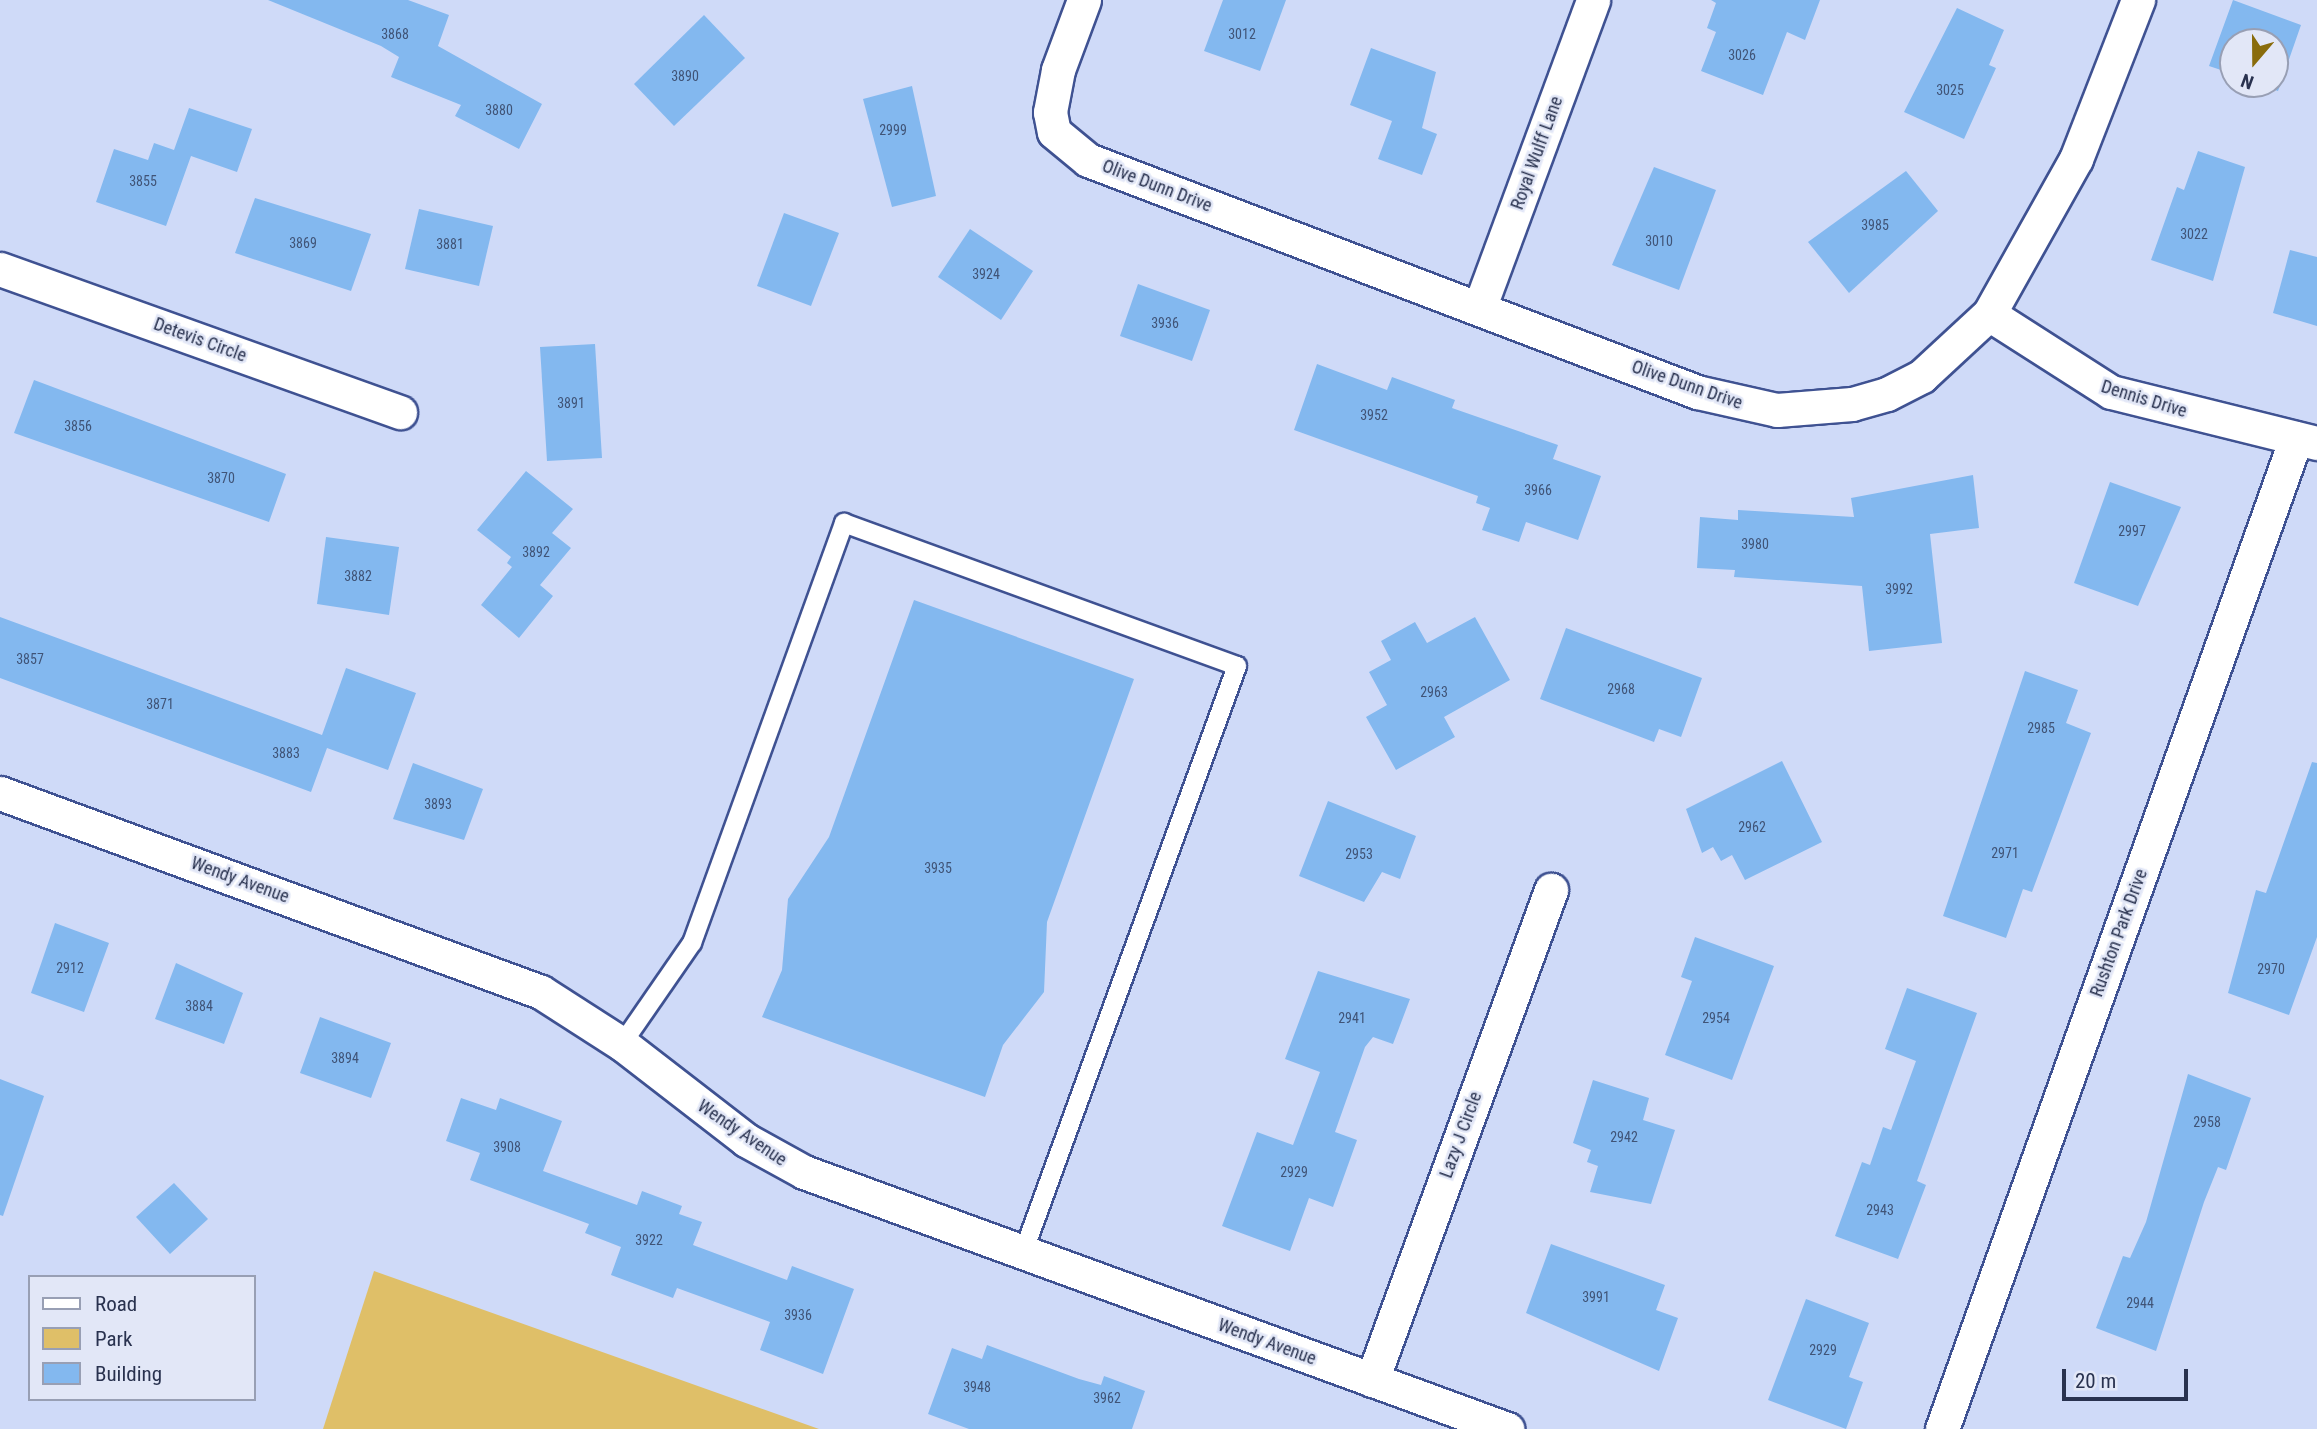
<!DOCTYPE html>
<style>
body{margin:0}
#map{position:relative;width:2317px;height:1429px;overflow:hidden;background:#cfdaf8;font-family:"Roboto Condensed",sans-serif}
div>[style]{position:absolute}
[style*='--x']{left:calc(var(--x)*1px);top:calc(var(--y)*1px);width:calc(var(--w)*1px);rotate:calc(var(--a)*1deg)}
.green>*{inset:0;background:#dfbf68}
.building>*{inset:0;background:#83b8ef}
.roads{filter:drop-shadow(2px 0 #3f5292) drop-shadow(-2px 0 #3f5292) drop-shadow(0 2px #3f5292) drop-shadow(0 -2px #3f5292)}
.lane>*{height:18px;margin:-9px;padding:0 9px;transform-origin:9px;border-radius:9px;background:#fff}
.street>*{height:33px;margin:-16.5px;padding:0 16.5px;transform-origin:16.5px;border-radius:16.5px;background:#fff}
span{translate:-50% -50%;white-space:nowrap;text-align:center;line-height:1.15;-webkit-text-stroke:5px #e2e7f7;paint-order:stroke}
.number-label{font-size:14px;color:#405477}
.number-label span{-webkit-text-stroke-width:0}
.street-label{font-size:18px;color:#29324f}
.legend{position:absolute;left:28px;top:1275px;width:228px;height:126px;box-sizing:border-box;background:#e2e7f7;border:2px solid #989fb4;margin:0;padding:9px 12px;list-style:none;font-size:21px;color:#29324f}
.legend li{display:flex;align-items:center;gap:14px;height:35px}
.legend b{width:35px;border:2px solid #989fb4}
.north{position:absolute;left:2219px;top:28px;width:70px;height:70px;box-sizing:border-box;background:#e2e7f7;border:2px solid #989fb4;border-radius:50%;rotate:200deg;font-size:19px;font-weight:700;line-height:28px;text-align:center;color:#29324f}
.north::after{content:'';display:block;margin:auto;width:24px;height:32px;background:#896c0c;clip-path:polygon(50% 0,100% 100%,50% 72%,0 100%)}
.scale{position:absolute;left:2062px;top:1369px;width:126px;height:32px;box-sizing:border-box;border:4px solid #29324f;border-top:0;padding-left:9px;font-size:21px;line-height:24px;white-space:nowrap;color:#29324f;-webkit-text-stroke:5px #e2e7f7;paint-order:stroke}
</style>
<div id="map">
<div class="green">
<div style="clip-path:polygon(374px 1271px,819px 1429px,323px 1429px)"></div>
</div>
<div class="building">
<div style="clip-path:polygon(268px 0,408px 0,449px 15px,438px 46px,542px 104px,519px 149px,455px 116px,461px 105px,391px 77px,399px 57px,381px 46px)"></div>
<div style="clip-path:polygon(1223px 0,1286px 0,1260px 71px,1204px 51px)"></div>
<div style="clip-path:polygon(1711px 0,1820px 0,1805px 40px,1787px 32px,1763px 95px,1701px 71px,1716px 32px,1707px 28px,1716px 3px)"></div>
<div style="clip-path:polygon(2233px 0,2301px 25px,2278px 91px,2259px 84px,2275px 84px,2275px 42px,2233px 42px,2233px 74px,2209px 66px)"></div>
<div style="clip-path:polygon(1957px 8px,2004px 30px,1989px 65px,1996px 68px,1964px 139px,1904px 112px)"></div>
<div style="clip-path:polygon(704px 15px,745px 58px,674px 126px,634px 84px)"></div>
<div style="clip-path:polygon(1371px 48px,1436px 72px,1422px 128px,1437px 134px,1422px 175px,1378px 159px,1392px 121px,1350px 105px)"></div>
<div style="clip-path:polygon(912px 86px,936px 196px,892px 207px,863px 99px)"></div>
<div style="clip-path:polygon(189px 108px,252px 129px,237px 172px,191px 156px,166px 226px,96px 202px,114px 149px,148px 160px,154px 143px,174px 150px)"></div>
<div style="clip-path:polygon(2198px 151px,2245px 167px,2213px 281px,2151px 260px,2177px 187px,2184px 190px)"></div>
<div style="clip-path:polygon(1654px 167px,1716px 190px,1679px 290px,1612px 265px)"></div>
<div style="clip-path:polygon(1906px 171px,1938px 211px,1849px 293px,1808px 242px)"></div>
<div style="clip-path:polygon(255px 198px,371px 234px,351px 291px,235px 253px)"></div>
<div style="clip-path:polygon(419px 209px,493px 226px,479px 286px,405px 269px)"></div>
<div style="clip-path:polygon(784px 213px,839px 233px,811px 306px,757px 286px)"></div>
<div style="clip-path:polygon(970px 229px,1033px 271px,1001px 320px,938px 277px)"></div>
<div style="clip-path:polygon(2290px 250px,2317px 257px,2317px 326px,2273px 313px)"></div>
<div style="clip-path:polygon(1138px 284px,1210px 310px,1192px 361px,1120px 336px)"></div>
<div style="clip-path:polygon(595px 344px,602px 458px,547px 461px,540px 347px)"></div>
<div style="clip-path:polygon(1317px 364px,1387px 390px,1392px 377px,1455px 400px,1452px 408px,1558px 445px,1553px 459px,1601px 476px,1578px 540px,1526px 522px,1519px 542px,1482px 530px,1490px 508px,1476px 503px,1478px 496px,1294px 430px)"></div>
<div style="clip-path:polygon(34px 380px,286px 474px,269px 522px,14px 433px)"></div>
<div style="clip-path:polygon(526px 471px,573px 509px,552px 533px,571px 548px,540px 585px,553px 596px,519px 638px,481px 605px,512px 567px,507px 563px,511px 557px,477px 530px)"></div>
<div style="clip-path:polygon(1973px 475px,1979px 528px,1930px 534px,1942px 643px,1869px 651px,1862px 586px,1734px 577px,1735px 570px,1697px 568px,1700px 517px,1738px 520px,1738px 510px,1854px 517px,1851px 498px)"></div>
<div style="clip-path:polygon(2110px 482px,2181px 507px,2138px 606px,2074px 583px)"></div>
<div style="clip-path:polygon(326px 537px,399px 547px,389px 615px,317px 604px)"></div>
<div style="clip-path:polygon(914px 600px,1134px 679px,1047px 922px,1044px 992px,1003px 1045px,985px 1097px,762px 1017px,782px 970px,788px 899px,829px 837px)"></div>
<div style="clip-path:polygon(0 617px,322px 735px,346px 668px,416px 693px,388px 770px,327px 748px,311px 792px,0 678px)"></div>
<div style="clip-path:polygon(1475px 617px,1510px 680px,1444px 717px,1455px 737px,1396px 770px,1366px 717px,1387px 705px,1369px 672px,1391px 660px,1381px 641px,1415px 622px,1427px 643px)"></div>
<div style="clip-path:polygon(1566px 628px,1702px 678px,1681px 737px,1659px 729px,1654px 742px,1540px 699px)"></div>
<div style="clip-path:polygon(2025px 671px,2078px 690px,2066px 723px,2091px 733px,2032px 892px,2023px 889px,2006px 938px,1943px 916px)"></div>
<div style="clip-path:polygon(1782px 761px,1822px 842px,1745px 880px,1732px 855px,1721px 861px,1713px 847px,1702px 853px,1686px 809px)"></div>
<div style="clip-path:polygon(2312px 762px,2317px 763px,2317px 937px,2289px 1015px,2228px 993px,2256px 890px,2266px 893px)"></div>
<div style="clip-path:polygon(413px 763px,483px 789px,464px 840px,393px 819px)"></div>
<div style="clip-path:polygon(1328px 801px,1416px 836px,1400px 879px,1382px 872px,1364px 902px,1299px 876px)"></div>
<div style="clip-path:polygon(55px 923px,109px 943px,84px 1012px,31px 993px)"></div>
<div style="clip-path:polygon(1695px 937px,1774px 966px,1732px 1080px,1665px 1055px,1692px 981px,1681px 977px)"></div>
<div style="clip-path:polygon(176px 963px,243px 993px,224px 1044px,155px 1019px)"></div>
<div style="clip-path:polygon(1318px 971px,1410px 999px,1393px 1044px,1373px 1037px,1365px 1047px,1335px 1132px,1357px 1140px,1333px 1207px,1309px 1198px,1290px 1251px,1222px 1226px,1257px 1132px,1293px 1145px,1320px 1072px,1285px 1059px)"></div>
<div style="clip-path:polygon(1907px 988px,1977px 1013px,1917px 1181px,1926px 1185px,1898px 1259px,1835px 1236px,1862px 1162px,1870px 1165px,1883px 1127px,1891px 1130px,1916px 1061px,1885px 1049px)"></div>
<div style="clip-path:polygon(320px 1017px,391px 1043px,371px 1098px,300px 1073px)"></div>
<div style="clip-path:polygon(2188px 1074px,2251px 1098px,2226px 1170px,2218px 1167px,2204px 1202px,2156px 1351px,2096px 1328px,2123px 1256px,2130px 1258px,2146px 1222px)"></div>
<div style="clip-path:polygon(0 1079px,44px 1096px,3px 1216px,0 1215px)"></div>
<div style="clip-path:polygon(1593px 1080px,1649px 1098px,1643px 1120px,1675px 1130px,1651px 1204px,1590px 1192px,1598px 1166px,1587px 1162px,1591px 1150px,1573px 1143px)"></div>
<div style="clip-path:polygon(461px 1098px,496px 1110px,500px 1098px,562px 1121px,543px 1171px,637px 1205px,642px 1191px,682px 1206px,679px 1214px,702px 1222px,693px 1245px,787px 1280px,792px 1266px,854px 1289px,823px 1374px,760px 1350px,770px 1322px,677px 1288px,673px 1298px,611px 1275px,621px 1247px,585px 1233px,589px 1224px,470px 1180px,480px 1153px,446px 1141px)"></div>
<div style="clip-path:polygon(174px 1183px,208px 1219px,170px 1254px,136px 1217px)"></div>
<div style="clip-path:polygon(1551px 1244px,1665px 1285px,1656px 1310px,1678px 1318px,1659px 1371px,1526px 1313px)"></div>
<div style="clip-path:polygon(1806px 1299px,1869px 1323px,1849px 1377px,1863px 1382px,1846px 1429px,1768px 1400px)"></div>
<div style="clip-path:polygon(987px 1345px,1079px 1379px,1101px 1385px,1104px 1376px,1145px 1391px,1132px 1429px,969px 1429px,928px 1414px,952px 1348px,982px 1359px)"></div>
</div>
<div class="roads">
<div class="lane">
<div style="--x:622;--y:1044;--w:123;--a:-55.3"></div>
<div style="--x:692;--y:943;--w:447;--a:-70.1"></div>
<div style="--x:844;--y:523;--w:418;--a:20"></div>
<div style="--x:1237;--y:666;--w:625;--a:110.03"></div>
</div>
<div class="street">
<div style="--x:1084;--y:0;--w:75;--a:110.4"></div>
<div style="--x:1058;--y:70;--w:43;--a:100.8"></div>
<div style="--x:1050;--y:112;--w:20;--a:79"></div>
<div style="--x:1054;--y:132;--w:44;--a:39.5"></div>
<div style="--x:1088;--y:160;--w:652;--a:20.85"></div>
<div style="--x:1697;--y:392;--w:82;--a:12.7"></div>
<div style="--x:1777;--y:410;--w:75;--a:-4.6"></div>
<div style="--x:1852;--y:404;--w:36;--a:-16"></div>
<div style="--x:1887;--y:394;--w:39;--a:-27"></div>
<div style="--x:1922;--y:376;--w:91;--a:-42.8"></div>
<div style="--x:1989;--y:314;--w:178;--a:-60.7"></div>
<div style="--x:2076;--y:159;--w:171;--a:-68.7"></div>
<div style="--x:0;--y:269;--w:425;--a:19.7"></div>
<div style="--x:1480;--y:306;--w:326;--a:-69.7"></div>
<div style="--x:1989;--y:314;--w:145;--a:32.6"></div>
<div style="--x:2111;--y:392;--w:212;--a:13.9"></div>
<div style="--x:0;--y:793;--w:576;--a:20.2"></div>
<div style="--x:541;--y:992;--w:96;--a:32.7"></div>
<div style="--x:622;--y:1044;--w:157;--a:37.7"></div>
<div style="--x:746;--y:1140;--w:66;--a:28.9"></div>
<div style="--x:804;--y:1172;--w:749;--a:20.08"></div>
<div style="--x:1372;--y:1380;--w:522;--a:-69.93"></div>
<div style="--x:1942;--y:1429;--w:1052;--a:-70.34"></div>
</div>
</div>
<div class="number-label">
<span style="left:395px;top:34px">3868</span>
<span style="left:1242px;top:34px">3012</span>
<span style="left:1742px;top:55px">3026</span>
<span style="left:685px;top:76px">3890</span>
<span style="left:1950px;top:90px">3025</span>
<span style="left:499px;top:110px">3880</span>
<span style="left:893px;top:130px">2999</span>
<span style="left:143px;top:181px">3855</span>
<span style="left:1875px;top:225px">3985</span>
<span style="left:2194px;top:234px">3022</span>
<span style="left:1659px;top:241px">3010</span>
<span style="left:303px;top:243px">3869</span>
<span style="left:450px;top:244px">3881</span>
<span style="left:986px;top:274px">3924</span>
<span style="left:1165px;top:323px">3936</span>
<span style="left:571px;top:403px">3891</span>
<span style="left:1374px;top:415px">3952</span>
<span style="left:78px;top:426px">3856</span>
<span style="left:221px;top:478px">3870</span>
<span style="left:1538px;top:490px">3966</span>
<span style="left:2132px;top:531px">2997</span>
<span style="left:1755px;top:544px">3980</span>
<span style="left:536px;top:552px">3892</span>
<span style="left:358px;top:576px">3882</span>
<span style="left:1899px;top:589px">3992</span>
<span style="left:30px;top:659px">3857</span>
<span style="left:1621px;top:689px">2968</span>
<span style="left:1434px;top:692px">2963</span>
<span style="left:160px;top:704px">3871</span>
<span style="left:2041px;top:728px">2985</span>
<span style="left:286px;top:753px">3883</span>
<span style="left:438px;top:804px">3893</span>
<span style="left:1752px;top:827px">2962</span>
<span style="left:2005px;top:853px">2971</span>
<span style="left:1359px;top:854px">2953</span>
<span style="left:938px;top:868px">3935</span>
<span style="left:70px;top:968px">2912</span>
<span style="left:2271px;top:969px">2970</span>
<span style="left:199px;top:1006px">3884</span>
<span style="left:1352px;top:1018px">2941</span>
<span style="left:1716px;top:1018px">2954</span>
<span style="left:345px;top:1058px">3894</span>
<span style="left:2207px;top:1122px">2958</span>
<span style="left:1624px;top:1137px">2942</span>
<span style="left:507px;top:1147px">3908</span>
<span style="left:1294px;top:1172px">2929</span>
<span style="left:1880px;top:1210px">2943</span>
<span style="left:649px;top:1240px">3922</span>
<span style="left:1596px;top:1297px">3991</span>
<span style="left:2140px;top:1303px">2944</span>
<span style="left:798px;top:1315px">3936</span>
<span style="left:1823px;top:1350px">2929</span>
<span style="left:977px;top:1387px">3948</span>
<span style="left:1107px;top:1398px">3962</span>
</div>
<div class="street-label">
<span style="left:1537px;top:153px;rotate:-70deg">Royal Wulff Lane</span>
<span style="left:1157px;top:186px;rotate:21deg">Olive Dunn Drive</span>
<span style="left:200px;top:340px;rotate:20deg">Detevis Circle</span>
<span style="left:1687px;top:385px;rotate:19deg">Olive Dunn Drive</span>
<span style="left:2144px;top:399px;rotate:17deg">Dennis Drive</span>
<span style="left:240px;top:880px;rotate:20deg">Wendy Avenue</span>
<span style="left:2119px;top:933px;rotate:-70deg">Rushton Park Drive</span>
<span style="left:742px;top:1133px;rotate:34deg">Wendy Avenue</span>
<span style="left:1461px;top:1135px;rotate:-70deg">Lazy J Circle</span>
<span style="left:1267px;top:1342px;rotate:20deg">Wendy Avenue</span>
</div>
<ul class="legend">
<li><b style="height:9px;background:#fff"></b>Road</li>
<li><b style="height:19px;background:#dfbf68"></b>Park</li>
<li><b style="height:19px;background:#83b8ef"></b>Building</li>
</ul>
<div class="north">N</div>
<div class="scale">20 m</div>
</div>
